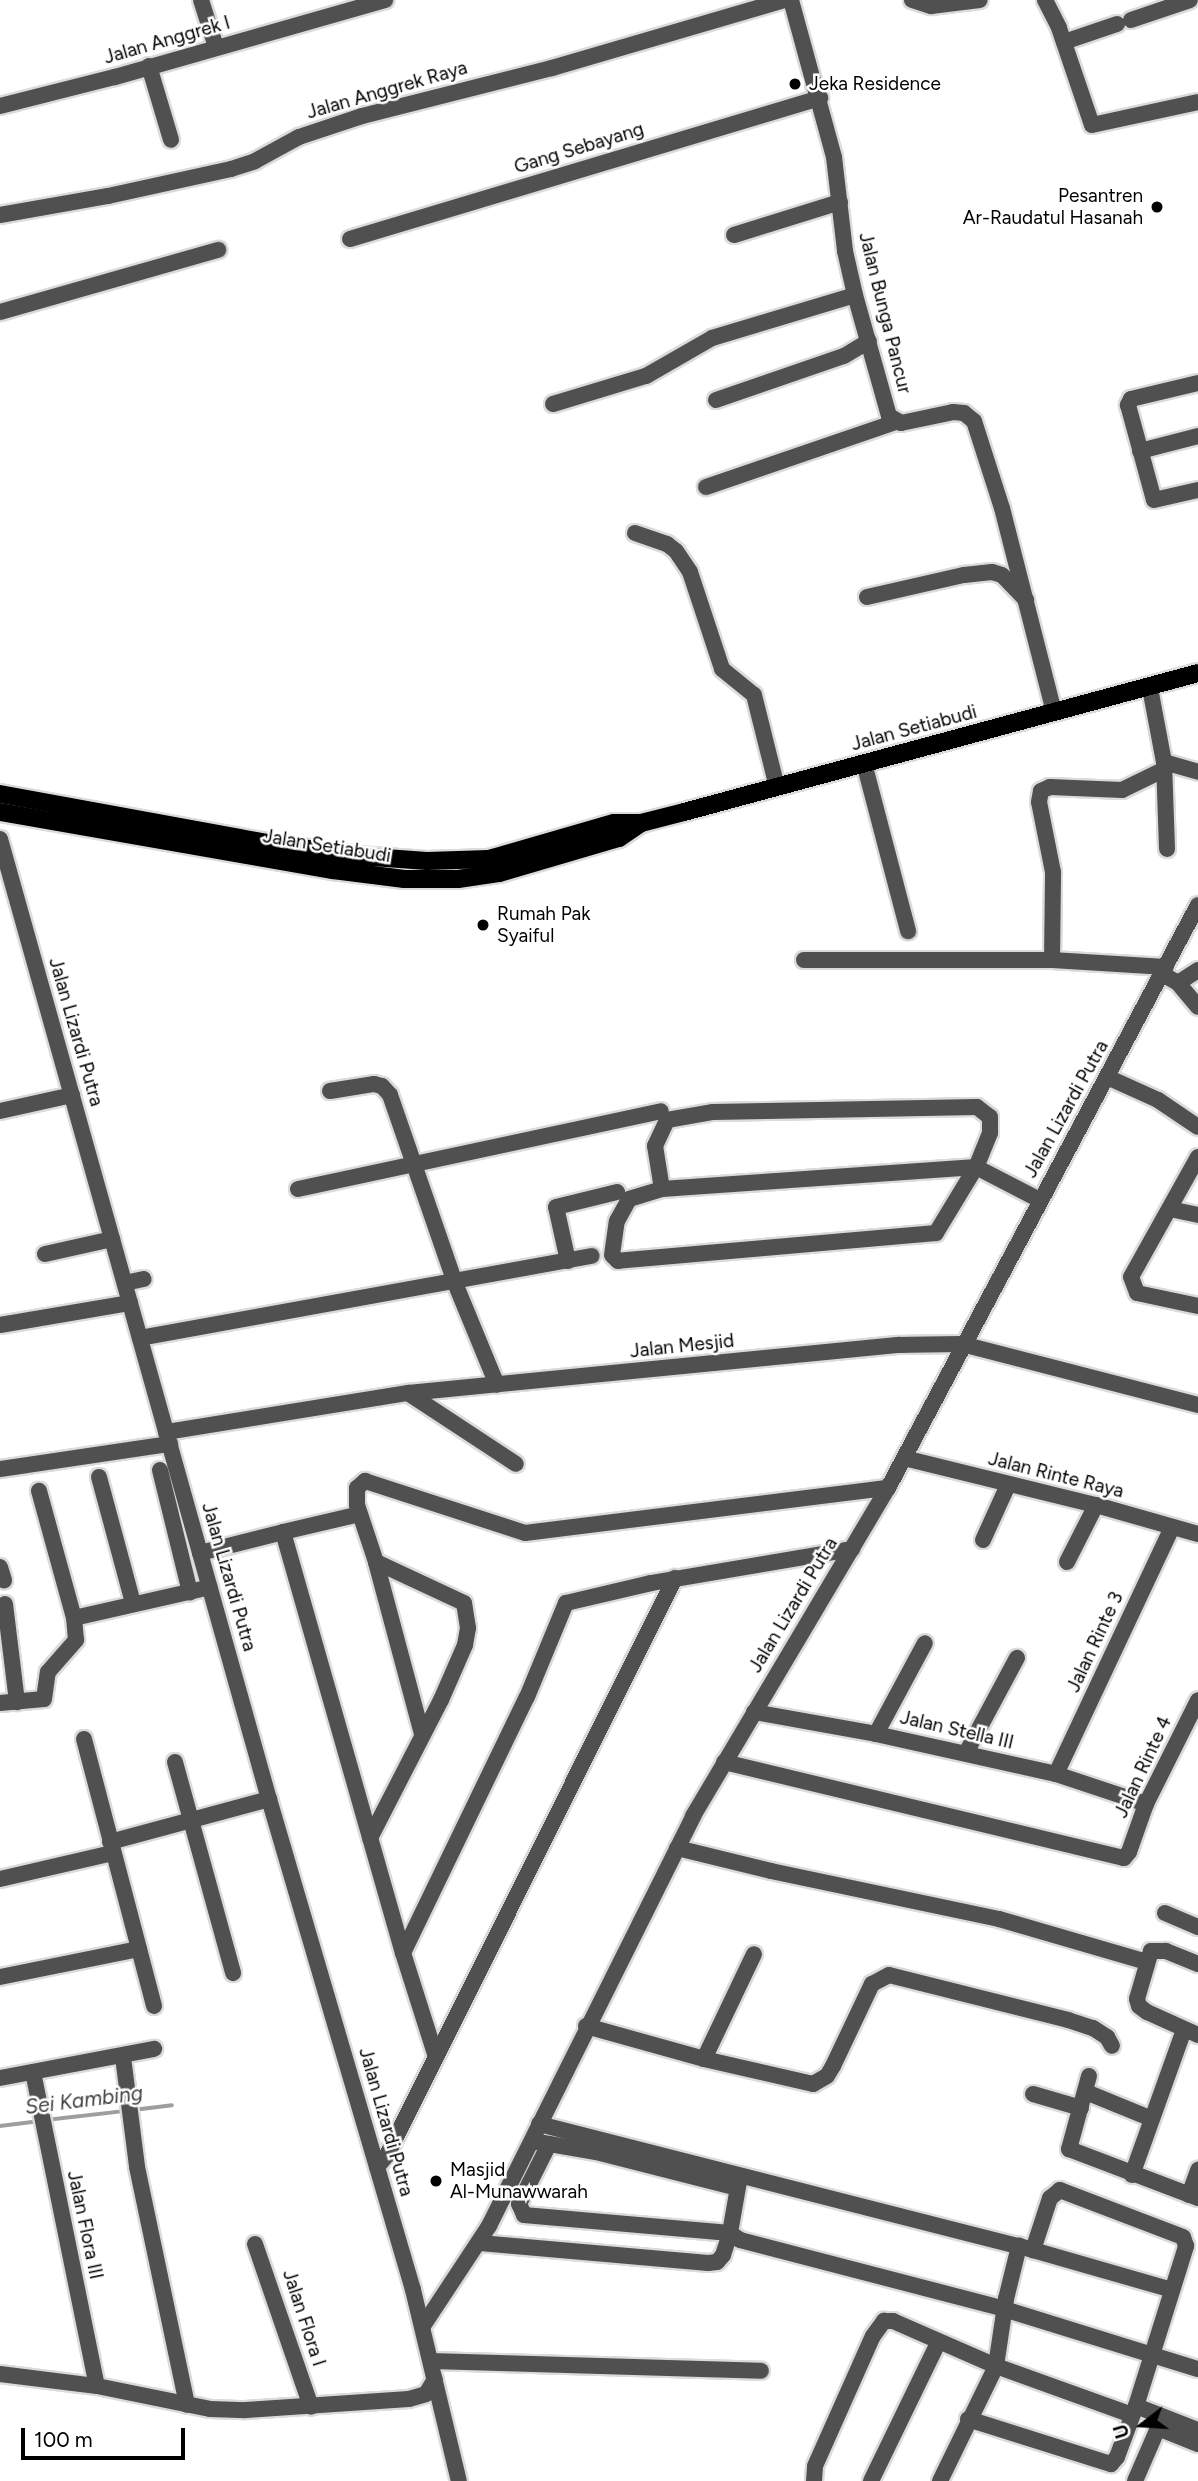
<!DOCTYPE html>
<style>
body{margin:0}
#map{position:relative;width:1198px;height:2481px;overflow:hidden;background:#fff;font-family:Figtree,sans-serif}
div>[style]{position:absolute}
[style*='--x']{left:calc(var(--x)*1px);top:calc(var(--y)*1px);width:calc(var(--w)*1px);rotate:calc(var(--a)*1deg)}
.stream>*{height:3.5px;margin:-1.75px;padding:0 1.75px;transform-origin:1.75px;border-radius:1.75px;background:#9e9e9e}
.roads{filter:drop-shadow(2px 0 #dbdbdb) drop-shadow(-2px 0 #dbdbdb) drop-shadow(0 2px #dbdbdb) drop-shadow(0 -2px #dbdbdb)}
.minor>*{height:16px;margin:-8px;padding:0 8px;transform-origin:8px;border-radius:8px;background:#505050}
.major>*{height:18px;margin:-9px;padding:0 9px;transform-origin:9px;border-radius:9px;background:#000}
.dots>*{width:19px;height:19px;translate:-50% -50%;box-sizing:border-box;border:4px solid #fff;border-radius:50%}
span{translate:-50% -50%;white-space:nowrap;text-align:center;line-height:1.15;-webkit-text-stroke:5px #fff;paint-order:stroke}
.street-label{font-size:19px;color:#000}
.poi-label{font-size:19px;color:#000}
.left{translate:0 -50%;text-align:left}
.right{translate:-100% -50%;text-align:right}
.water-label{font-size:21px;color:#3f3f3f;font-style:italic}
.north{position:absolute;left:1107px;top:2390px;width:70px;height:70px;-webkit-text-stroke:5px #fff;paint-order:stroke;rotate:253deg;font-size:19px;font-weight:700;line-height:28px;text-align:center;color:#000}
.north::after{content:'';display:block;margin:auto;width:24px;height:32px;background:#000;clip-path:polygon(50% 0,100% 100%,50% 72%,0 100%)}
.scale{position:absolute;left:21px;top:2428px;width:164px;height:32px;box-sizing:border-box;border:4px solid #000;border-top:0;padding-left:9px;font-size:21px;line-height:24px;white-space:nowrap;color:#000;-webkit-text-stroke:5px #fff;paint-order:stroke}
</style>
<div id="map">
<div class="stream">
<div style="--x:133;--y:2110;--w:39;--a:-7"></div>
<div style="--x:46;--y:2120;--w:80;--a:-6.5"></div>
<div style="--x:0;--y:2126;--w:38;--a:-7"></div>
</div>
<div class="roads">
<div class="minor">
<div style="--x:201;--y:0;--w:49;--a:72.3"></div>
<div style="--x:791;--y:0;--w:163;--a:74.7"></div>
<div style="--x:834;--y:157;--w:95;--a:83.3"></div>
<div style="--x:845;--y:251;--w:45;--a:77.2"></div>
<div style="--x:855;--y:295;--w:126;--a:74.3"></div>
<div style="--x:889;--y:416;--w:14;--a:30"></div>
<div style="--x:901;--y:423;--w:53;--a:-11.9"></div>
<div style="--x:953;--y:412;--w:11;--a:5"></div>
<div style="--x:964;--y:413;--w:13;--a:39"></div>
<div style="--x:974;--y:421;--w:91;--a:72.2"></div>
<div style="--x:1002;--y:508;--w:211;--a:75.7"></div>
<div style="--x:912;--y:0;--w:20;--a:18"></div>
<div style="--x:931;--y:6;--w:49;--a:-7"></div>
<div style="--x:1045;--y:0;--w:31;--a:63"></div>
<div style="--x:1059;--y:28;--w:102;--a:71.2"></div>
<div style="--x:1092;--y:125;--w:108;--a:-12.2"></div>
<div style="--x:1131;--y:20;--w:62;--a:-18.7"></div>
<div style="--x:1064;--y:42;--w:56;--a:-18.8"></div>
<div style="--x:149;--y:66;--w:77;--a:73.4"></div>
<div style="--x:0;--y:106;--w:119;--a:-14.2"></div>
<div style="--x:115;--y:77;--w:281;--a:-15.9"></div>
<div style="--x:0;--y:215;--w:110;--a:-10"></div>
<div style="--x:108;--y:196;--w:126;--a:-12.4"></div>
<div style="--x:231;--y:169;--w:25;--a:-18"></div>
<div style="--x:255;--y:161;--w:50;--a:-28.6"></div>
<div style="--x:299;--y:137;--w:66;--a:-18.4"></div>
<div style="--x:362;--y:116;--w:196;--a:-14.2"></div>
<div style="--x:552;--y:68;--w:243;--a:-16.3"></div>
<div style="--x:734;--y:235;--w:111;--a:-17.3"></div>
<div style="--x:350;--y:239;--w:491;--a:-16.7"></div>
<div style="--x:0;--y:312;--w:227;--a:-15.9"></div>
<div style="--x:1198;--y:383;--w:69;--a:166.6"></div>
<div style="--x:1131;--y:399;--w:7;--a:117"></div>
<div style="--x:1128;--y:405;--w:98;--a:74.7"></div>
<div style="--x:1154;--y:500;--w:45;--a:-12.8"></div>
<div style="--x:716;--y:400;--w:135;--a:-19"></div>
<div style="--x:844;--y:356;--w:29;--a:-31"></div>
<div style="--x:553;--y:404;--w:97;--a:-16.8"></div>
<div style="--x:646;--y:376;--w:76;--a:-29.9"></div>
<div style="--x:712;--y:338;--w:149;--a:-16.7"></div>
<div style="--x:1140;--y:451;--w:60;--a:-14.5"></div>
<div style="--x:706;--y:487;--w:201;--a:-18.9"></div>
<div style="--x:635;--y:533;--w:34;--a:19"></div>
<div style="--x:667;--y:544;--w:11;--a:38"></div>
<div style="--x:676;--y:551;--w:25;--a:56"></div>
<div style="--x:690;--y:572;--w:102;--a:71.7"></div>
<div style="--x:722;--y:669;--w:41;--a:39.1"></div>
<div style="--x:754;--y:695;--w:95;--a:76"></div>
<div style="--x:867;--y:597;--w:99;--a:-12.8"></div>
<div style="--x:964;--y:575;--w:28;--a:-6"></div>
<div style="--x:992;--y:572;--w:10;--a:17"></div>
<div style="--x:1002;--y:575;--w:35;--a:46"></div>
<div style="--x:1150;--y:688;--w:75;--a:79.3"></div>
<div style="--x:1164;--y:762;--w:87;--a:88"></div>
<div style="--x:1164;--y:762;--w:35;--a:16"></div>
<div style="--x:864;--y:763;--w:174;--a:75.3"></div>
<div style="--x:0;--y:839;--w:997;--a:74.35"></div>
<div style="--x:269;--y:1799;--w:512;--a:73.65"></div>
<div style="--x:413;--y:2290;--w:196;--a:76.5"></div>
<div style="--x:804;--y:960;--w:248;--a:0"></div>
<div style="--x:1052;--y:960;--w:88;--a:-89.3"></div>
<div style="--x:1053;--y:872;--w:71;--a:-101.3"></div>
<div style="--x:1039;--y:802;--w:11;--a:-80"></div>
<div style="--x:1041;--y:791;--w:10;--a:-24"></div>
<div style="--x:1050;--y:787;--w:72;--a:2.4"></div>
<div style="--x:1122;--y:790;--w:48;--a:-26"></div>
<div style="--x:1052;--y:960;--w:114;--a:3.5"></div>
<div style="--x:1162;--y:974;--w:18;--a:29"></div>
<div style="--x:1178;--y:983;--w:31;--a:50"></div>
<div style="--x:1178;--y:983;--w:24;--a:-33"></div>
<div style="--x:1107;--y:1077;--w:56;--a:24.3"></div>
<div style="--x:1158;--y:1100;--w:48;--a:34"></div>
<div style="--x:330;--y:1091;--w:45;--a:-9"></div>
<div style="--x:374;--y:1084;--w:8;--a:14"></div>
<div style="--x:382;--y:1086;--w:12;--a:48"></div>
<div style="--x:390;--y:1095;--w:199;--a:70.9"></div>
<div style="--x:455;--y:1283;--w:110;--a:67.6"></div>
<div style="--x:0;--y:1111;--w:74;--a:-12.5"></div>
<div style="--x:1198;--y:1157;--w:137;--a:119.2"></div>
<div style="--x:1131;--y:1277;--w:17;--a:69"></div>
<div style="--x:1137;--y:1293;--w:62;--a:12"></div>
<div style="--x:298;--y:1189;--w:371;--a:-12.1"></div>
<div style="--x:662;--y:1189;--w:44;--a:-99.2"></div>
<div style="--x:655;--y:1146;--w:29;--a:-65"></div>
<div style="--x:667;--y:1120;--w:47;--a:-9.9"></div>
<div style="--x:713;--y:1112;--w:264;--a:-1.1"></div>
<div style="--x:977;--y:1107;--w:16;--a:38"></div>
<div style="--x:990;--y:1117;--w:16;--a:90"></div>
<div style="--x:990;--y:1133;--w:37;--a:112"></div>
<div style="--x:976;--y:1167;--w:77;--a:121.2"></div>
<div style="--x:936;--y:1233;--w:319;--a:175"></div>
<div style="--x:618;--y:1261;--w:8;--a:-135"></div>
<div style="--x:612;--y:1255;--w:34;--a:-82"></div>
<div style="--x:617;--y:1221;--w:25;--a:-61"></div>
<div style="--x:629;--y:1199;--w:34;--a:-17"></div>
<div style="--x:662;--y:1189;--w:315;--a:-4"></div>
<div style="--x:976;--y:1167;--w:72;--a:27.3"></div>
<div style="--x:1170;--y:1209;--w:29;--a:12"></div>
<div style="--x:45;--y:1254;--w:69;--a:-12.6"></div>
<div style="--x:568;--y:1261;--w:55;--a:-102.5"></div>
<div style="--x:556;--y:1207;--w:63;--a:-13.8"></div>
<div style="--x:125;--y:1283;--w:19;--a:-12"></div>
<div style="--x:0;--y:1325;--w:132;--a:-9.6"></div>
<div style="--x:140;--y:1338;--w:459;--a:-10.3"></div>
<div style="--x:408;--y:1393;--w:129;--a:33.3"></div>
<div style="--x:166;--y:1432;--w:245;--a:-9.2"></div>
<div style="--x:408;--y:1393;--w:494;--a:-5.6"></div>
<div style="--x:900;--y:1345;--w:62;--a:-0.9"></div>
<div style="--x:962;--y:1344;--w:244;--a:14.5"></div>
<div style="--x:904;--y:1458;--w:198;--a:13.8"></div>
<div style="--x:1096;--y:1505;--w:106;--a:15.9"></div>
<div style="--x:0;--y:1469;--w:172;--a:-8.4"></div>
<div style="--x:160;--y:1470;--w:126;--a:76.2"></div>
<div style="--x:99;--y:1477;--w:131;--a:74.9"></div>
<div style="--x:283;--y:1532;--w:79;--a:-13.2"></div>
<div style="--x:983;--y:1540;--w:60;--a:-65.6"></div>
<div style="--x:200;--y:1553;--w:86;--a:-14.2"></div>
<div style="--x:283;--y:1532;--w:438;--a:74.1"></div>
<div style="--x:403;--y:1953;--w:106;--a:72.4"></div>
<div style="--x:1067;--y:1562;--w:64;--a:-63"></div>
<div style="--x:0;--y:1567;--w:14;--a:73"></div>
<div style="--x:5;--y:1604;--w:99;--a:83"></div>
<div style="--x:74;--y:1618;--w:139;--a:-12.8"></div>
<div style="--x:0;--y:1703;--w:44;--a:-5.2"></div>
<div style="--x:44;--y:1699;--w:27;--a:-82"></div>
<div style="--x:48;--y:1672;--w:43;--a:-48.8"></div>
<div style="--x:76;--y:1640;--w:22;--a:-95"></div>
<div style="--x:74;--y:1618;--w:132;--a:-105.4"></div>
<div style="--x:754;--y:1712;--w:124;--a:10.2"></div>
<div style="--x:876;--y:1734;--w:184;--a:12.5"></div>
<div style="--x:1056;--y:1774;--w:95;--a:18.4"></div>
<div style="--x:422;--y:1734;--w:178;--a:-105"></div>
<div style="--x:376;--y:1562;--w:60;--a:-108.4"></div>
<div style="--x:357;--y:1505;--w:17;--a:-90"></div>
<div style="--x:357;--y:1488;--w:11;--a:-41"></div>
<div style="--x:365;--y:1481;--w:168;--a:18"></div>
<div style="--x:525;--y:1533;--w:366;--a:-7.1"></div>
<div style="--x:876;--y:1734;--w:103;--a:-61.7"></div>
<div style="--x:84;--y:1739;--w:276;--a:75.3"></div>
<div style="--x:966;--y:1753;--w:108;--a:-61.8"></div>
<div style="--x:175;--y:1762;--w:219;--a:74.6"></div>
<div style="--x:724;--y:1762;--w:411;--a:13.5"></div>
<div style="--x:1124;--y:1858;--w:8;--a:-50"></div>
<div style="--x:1129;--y:1852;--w:51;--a:-70.5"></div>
<div style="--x:1146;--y:1804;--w:116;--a:-63.4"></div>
<div style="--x:1056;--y:1774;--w:273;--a:-64.8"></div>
<div style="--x:370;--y:1838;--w:155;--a:-62.8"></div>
<div style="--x:441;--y:1700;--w:60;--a:-66.4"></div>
<div style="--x:465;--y:1645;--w:17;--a:-80"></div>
<div style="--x:468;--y:1628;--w:25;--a:-99"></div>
<div style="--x:464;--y:1603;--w:97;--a:-155"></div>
<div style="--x:110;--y:1842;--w:165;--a:-15.1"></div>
<div style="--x:677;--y:1848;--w:97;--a:13.7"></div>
<div style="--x:771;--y:1871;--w:233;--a:11.9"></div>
<div style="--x:999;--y:1919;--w:154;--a:16.2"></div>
<div style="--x:0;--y:1879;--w:116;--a:-13"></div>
<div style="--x:1165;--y:1913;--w:36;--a:23"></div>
<div style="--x:403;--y:1953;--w:284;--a:-64.2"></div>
<div style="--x:527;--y:1697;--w:102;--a:-67.5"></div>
<div style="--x:566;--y:1603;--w:87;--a:-13.2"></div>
<div style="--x:651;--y:1583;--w:204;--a:-9.6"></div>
<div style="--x:1198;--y:1964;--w:35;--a:-158"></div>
<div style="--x:1166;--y:1951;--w:15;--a:180"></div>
<div style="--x:1151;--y:1951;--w:50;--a:106.3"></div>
<div style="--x:1137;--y:1999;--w:7;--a:74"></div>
<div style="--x:1139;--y:2006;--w:10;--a:37"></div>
<div style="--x:1147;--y:2012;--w:56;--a:24.3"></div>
<div style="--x:0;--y:1977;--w:142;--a:-11.4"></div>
<div style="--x:586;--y:2026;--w:123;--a:15.6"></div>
<div style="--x:704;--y:2059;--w:112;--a:12.9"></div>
<div style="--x:813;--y:2084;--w:16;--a:-30"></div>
<div style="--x:827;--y:2076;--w:12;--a:-59"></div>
<div style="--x:833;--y:2066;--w:91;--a:-64.6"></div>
<div style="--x:872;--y:1984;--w:19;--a:-28"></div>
<div style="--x:889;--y:1975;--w:185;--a:14.1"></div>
<div style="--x:1068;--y:2020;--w:26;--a:18"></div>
<div style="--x:1093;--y:2028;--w:17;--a:33"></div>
<div style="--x:1107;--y:2037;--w:10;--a:61"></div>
<div style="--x:123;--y:2057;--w:111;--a:82.7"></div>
<div style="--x:137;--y:2167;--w:243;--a:78.1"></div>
<div style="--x:704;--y:2059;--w:116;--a:-64.5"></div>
<div style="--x:33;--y:2072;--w:320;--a:78.5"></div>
<div style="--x:1089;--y:2076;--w:76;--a:105.3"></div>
<div style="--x:1069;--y:2149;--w:138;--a:20.8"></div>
<div style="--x:0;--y:2078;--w:157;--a:-10.7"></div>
<div style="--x:1086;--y:2092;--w:71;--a:22.2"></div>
<div style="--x:1033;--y:2094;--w:50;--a:16.3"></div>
<div style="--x:539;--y:2124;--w:495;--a:14.3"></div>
<div style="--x:1019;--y:2246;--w:159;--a:16"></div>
<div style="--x:538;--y:2142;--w:59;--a:9.8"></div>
<div style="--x:596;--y:2152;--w:146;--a:14.3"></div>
<div style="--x:377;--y:2167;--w:16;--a:-50"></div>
<div style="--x:387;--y:2155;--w:645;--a:-63.47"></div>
<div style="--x:1132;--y:2175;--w:154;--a:-70.3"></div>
<div style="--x:740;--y:2176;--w:58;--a:100"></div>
<div style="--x:730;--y:2233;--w:12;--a:35"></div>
<div style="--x:740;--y:2240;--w:273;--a:14.6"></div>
<div style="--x:1004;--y:2309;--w:203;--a:17.2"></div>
<div style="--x:1189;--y:2195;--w:27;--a:-70"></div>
<div style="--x:480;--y:2243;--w:229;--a:5"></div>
<div style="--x:708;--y:2263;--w:9;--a:-6"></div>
<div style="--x:717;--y:2262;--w:9;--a:-49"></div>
<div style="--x:723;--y:2255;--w:23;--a:-72"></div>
<div style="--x:730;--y:2233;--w:207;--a:-175"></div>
<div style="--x:524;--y:2215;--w:12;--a:-114"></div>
<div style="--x:519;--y:2204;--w:67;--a:-63.4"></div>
<div style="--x:255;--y:2244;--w:172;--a:71"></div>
<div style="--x:423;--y:2326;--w:120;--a:-56.6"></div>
<div style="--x:489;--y:2226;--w:458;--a:-63.5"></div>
<div style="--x:693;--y:1816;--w:382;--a:-59.3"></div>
<div style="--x:888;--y:1488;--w:660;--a:-62"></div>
<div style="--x:431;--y:2361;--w:330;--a:1.7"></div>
<div style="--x:0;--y:2374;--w:98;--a:7.1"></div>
<div style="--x:97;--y:2386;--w:115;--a:11.5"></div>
<div style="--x:210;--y:2409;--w:36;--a:2"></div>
<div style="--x:246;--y:2410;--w:163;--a:-3.9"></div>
<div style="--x:409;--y:2399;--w:18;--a:-16"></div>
<div style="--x:426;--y:2394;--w:17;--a:-59"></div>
<div style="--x:1136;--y:2406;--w:66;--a:21.2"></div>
<div style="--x:968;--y:2419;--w:150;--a:17.5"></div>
<div style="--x:1111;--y:2464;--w:9;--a:-49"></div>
<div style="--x:1117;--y:2457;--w:54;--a:-69.6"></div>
<div style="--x:1136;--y:2406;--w:168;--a:-72.6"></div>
<div style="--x:1186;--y:2246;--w:9;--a:-108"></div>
<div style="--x:1183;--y:2237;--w:132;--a:-159.1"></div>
<div style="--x:1060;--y:2190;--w:13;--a:141"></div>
<div style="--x:1050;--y:2198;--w:55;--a:108.1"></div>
<div style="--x:814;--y:2481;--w:15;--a:-86"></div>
<div style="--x:815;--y:2466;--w:142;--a:-66"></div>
<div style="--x:873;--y:2336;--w:19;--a:-54"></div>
<div style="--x:884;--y:2321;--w:9;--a:0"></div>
<div style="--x:893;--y:2321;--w:112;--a:23.6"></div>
<div style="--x:996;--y:2366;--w:145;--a:19.8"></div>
<div style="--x:871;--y:2481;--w:153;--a:-64.1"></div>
<div style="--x:940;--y:2481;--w:128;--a:-64"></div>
<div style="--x:996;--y:2366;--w:68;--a:-81.5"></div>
<div style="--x:1006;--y:2299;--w:55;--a:-76.2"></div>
<div style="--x:1135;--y:2481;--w:58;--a:-66.5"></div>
<div style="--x:1158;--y:2428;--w:43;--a:21.8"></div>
</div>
<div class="major">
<div style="--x:0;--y:794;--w:278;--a:10.4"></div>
<div style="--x:273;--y:844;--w:86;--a:8"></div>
<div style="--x:358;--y:856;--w:69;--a:4.1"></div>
<div style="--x:427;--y:861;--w:62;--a:-1.8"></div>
<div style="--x:489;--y:859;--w:130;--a:-16.1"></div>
<div style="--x:614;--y:823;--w:27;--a:0"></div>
<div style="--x:641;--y:823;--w:44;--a:-14.3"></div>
<div style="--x:684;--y:812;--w:532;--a:-15.13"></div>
<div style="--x:0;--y:812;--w:338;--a:9.9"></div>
<div style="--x:333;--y:870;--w:72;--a:7.2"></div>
<div style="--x:404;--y:879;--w:54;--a:0"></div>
<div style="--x:458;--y:879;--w:41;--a:-8.3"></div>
<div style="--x:499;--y:873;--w:125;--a:-16.3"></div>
<div style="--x:619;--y:838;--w:27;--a:-34"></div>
</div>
</div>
<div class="dots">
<div style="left:795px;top:84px;background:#000"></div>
<div style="left:1157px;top:207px;background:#000"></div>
<div style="left:483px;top:925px;background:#000"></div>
<div style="left:436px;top:2181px;background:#000"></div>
</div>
<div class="street-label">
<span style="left:167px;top:40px;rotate:-16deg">Jalan Anggrek I</span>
<span style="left:387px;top:90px;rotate:-16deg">Jalan Anggrek Raya</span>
<span style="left:579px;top:148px;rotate:-17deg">Gang Sebayang</span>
<span style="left:885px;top:313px;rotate:76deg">Jalan Bunga Pancur</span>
<span style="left:914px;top:728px;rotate:-15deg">Jalan Setiabudi</span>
<span style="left:327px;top:846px;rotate:9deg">Jalan Setiabudi</span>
<span style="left:76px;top:1032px;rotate:74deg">Jalan Lizardi Putra</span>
<span style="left:1066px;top:1109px;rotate:-61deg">Jalan Lizardi Putra</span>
<span style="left:682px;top:1346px;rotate:-6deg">Jalan Mesjid</span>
<span style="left:1056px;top:1475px;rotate:14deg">Jalan Rinte Raya</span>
<span style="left:229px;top:1577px;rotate:74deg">Jalan Lizardi Putra</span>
<span style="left:793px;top:1605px;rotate:-59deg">Jalan Lizardi Putra</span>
<span style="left:1095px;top:1642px;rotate:-65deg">Jalan Rinte 3</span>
<span style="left:957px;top:1730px;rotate:13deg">Jalan Stella III</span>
<span style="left:1143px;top:1767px;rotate:-65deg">Jalan Rinte 4</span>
<span style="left:386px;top:2122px;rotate:74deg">Jalan Lizardi Putra</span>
<span style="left:85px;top:2225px;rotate:78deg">Jalan Flora III</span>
<span style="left:304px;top:2318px;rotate:72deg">Jalan Flora I</span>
</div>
<div class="poi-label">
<span class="left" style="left:809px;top:84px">Jeka Residence</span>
<span class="right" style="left:1143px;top:207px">Pesantren<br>Ar-Raudatul Hasanah</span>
<span class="left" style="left:497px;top:925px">Rumah Pak<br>Syaiful</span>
<span class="left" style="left:450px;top:2181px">Masjid<br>Al-Munawwarah</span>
</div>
<div class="water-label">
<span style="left:84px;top:2100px;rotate:-7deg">Sei Kambing</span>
</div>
<div class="north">U</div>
<div class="scale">100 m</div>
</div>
